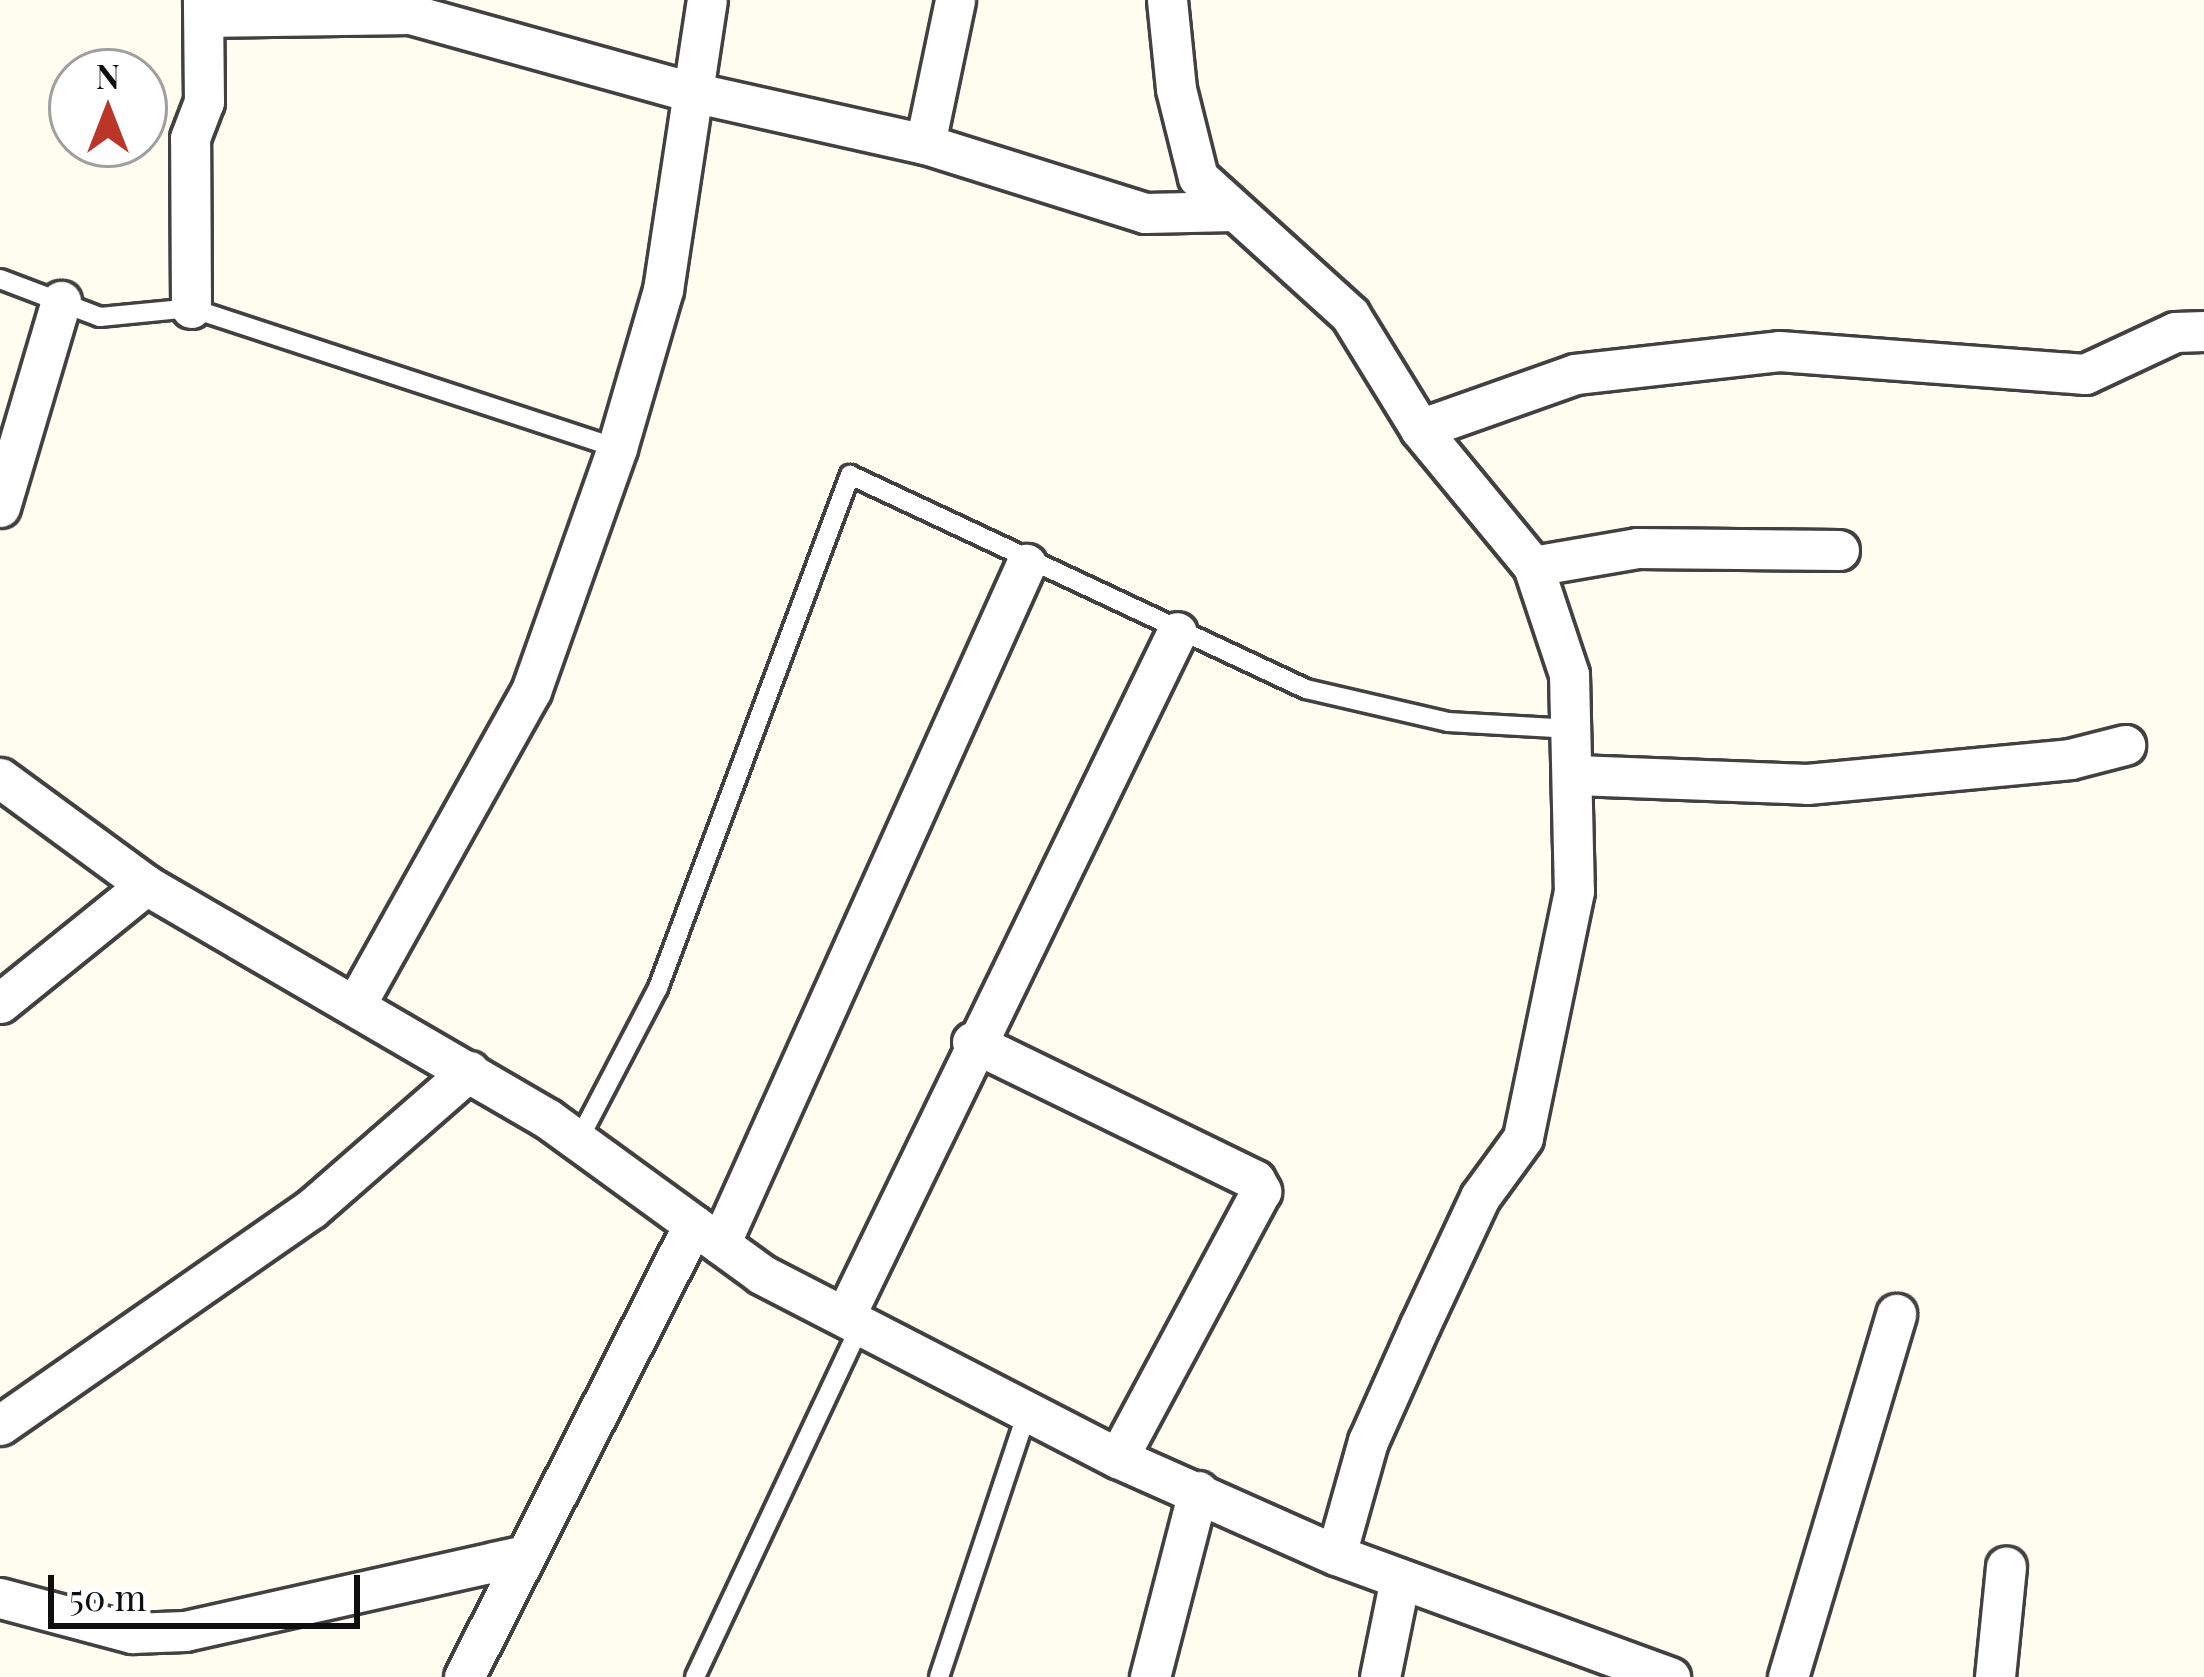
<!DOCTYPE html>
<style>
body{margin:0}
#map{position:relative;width:2204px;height:1677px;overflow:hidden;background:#fffdef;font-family:"Playfair Display",serif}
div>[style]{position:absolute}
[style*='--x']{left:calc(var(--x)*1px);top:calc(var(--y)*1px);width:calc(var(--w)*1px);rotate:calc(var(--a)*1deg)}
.roads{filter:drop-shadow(3px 0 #414141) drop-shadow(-3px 0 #414141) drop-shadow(0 3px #414141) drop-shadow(0 -3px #414141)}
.service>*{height:18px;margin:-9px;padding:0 9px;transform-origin:9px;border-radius:9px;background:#fff}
.minor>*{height:39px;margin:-19.5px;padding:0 19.5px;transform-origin:19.5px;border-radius:19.5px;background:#fff}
span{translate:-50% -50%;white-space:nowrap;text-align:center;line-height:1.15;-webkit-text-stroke:12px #fff;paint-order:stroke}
.north{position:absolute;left:48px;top:48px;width:120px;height:120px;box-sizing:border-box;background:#fff;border:3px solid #9f9f9f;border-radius:50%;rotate:0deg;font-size:33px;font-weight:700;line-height:48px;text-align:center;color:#0e0e0e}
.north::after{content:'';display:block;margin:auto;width:42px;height:54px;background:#bb3529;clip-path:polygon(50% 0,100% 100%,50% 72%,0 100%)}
.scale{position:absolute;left:48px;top:1575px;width:312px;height:54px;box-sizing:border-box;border:6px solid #0e0e0e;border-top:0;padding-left:15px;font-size:36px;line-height:42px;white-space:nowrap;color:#0e0e0e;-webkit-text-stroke:9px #fff;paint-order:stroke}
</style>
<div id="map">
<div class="roads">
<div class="service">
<div style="--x:0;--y:279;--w:107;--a:20.8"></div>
<div style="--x:100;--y:317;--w:91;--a:-5.6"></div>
<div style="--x:191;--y:308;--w:448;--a:18.2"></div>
<div style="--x:578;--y:1141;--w:173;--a:-62.4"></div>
<div style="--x:658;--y:988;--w:548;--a:-69.48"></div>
<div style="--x:850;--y:475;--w:504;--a:25.14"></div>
<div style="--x:1306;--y:689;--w:146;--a:13.1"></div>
<div style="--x:1448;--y:722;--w:125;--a:3.2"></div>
<div style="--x:695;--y:1677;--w:389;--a:-64.8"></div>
<div style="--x:939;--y:1677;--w:281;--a:-71.6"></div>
</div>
<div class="minor">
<div style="--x:1167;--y:0;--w:89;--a:84.2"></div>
<div style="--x:1176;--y:89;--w:91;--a:76"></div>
<div style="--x:1198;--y:177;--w:205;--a:42.2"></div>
<div style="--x:1350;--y:315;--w:134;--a:58.4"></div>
<div style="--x:1420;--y:429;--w:178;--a:50.5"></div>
<div style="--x:1533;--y:566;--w:114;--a:71.6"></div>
<div style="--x:1569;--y:674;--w:217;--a:88.7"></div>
<div style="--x:1574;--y:891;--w:252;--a:101.7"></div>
<div style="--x:1523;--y:1138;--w:73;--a:126.1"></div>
<div style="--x:1480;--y:1197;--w:141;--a:115.1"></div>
<div style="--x:1420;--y:1325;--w:127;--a:114.1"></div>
<div style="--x:1368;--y:1441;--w:118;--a:105.7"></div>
<div style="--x:204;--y:17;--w:206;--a:-0.8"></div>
<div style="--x:410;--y:14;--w:293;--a:15.5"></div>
<div style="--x:692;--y:92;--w:239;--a:12.6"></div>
<div style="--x:925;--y:144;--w:231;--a:17.4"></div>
<div style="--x:1145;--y:213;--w:89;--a:-1.3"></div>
<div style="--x:925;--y:144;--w:147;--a:-78.2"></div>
<div style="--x:191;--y:308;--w:170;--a:-90.3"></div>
<div style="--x:190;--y:138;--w:39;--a:-69"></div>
<div style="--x:204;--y:102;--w:102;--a:-90.6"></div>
<div style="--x:1420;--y:429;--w:164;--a:-19.5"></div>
<div style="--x:1575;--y:374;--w:205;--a:-6.4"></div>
<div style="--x:1779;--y:351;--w:307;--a:4.3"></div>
<div style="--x:2085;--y:374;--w:99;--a:-25"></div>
<div style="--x:2175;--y:332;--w:29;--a:-2"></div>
<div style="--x:0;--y:507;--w:215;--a:-73.5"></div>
<div style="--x:1533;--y:566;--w:106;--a:-9.8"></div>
<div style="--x:1637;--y:548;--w:202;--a:0.6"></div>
<div style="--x:1576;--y:775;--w:231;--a:2.2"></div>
<div style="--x:1807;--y:784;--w:264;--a:-5.4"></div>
<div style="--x:2070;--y:759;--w:57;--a:-14.3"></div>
<div style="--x:0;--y:778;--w:181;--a:36.2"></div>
<div style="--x:146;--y:885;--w:465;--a:30.2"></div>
<div style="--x:548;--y:1119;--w:263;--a:36"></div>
<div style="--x:761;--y:1274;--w:402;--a:27.3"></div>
<div style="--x:1118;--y:1458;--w:239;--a:24"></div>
<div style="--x:1336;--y:1555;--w:356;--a:20.1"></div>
<div style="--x:0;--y:1003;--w:188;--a:-38.9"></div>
<div style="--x:356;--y:1004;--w:359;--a:-60.8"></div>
<div style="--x:531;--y:691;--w:258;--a:-70.5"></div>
<div style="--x:617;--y:448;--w:165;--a:-73.8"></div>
<div style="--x:663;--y:290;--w:293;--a:-81.4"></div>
<div style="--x:972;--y:1042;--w:315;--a:26"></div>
<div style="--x:1255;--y:1180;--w:13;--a:61"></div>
<div style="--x:1261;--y:1191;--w:303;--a:118.2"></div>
<div style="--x:720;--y:1244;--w:746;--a:-65.77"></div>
<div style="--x:845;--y:1316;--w:760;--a:-64.11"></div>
<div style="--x:0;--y:1425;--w:379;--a:-34.8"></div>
<div style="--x:311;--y:1209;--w:210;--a:-41.1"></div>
<div style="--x:0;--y:1598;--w:137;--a:14.9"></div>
<div style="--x:132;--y:1633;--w:53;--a:-2.2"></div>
<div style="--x:185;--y:1631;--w:344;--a:-12.6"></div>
<div style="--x:464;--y:1677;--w:507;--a:-63.13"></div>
<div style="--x:1150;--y:1677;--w:192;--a:-75.5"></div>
<div style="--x:1380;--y:1677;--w:100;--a:-78.5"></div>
<div style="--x:1788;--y:1677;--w:379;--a:-73.4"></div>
<div style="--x:1995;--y:1677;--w:111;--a:-84.3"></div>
</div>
</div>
<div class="north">N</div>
<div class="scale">50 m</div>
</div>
